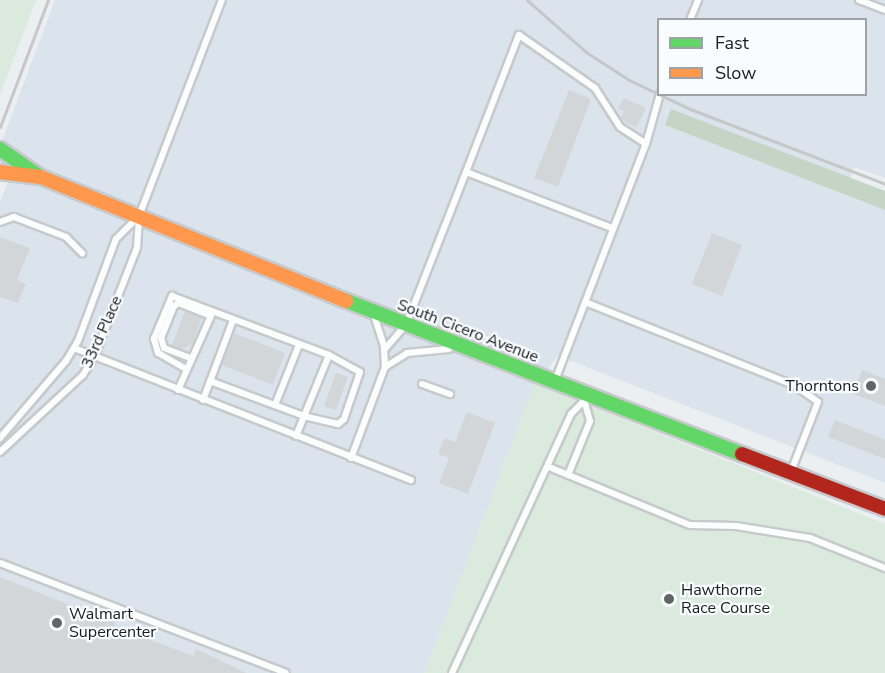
<!DOCTYPE html>
<style>
body{margin:0}
#map{position:relative;width:885px;height:673px;overflow:hidden;background:#ebeff2;font-family:"Nunito Sans",sans-serif}
div>[style]{position:absolute}
[style*='--x']{left:calc(var(--x)*1px);top:calc(var(--y)*1px);width:calc(var(--w)*1px);rotate:calc(var(--a)*1deg)}
.built>*{inset:0;background:#dbe4ec}
.green>*{inset:0;background:#daeadc}
.forest>*{inset:0;background:#c4d5c5}
.building>*{inset:0;background:#d3d6d8}
.roads{filter:drop-shadow(2px 0 #c7cacc) drop-shadow(-2px 0 #c7cacc) drop-shadow(0 2px #c7cacc) drop-shadow(0 -2px #c7cacc)}
.lane>*{height:6px;margin:-3px;padding:0 3px;transform-origin:3px;border-radius:3px;background:#fcfdfd}
.fast>*{height:14px;margin:-7px;padding:0 7px;transform-origin:7px;border-radius:7px;background:#63d668}
.slow>*{height:14px;margin:-7px;padding:0 7px;transform-origin:7px;border-radius:7px;background:#ff974d}
.jam>*{height:14px;margin:-7px;padding:0 7px;transform-origin:7px;border-radius:7px;background:#b3261e}
.rail>*{height:3px;margin:-1.5px;padding:0 1.5px;transform-origin:1.5px;border-radius:1.5px;background:#c6c7c8}
.dots>*{width:16px;height:16px;translate:-50% -50%;box-sizing:border-box;border:3px solid #f9fcfe;border-radius:50%}
span{translate:-50% -50%;white-space:nowrap;text-align:center;line-height:1.15;-webkit-text-stroke:4.5px #f9fcfe;paint-order:stroke}
.street-label{font-size:16px;color:#191b1d}
.poi-label{font-size:16px;color:#191b1d}
.right{translate:-100% -50%;text-align:right}
.left{translate:0 -50%;text-align:left}
.legend{position:absolute;left:657px;top:18px;width:210px;height:78px;box-sizing:border-box;background:#f9fcfe;border:2px solid #9fa2a4;margin:0;padding:8px 10px;list-style:none;font-size:18px;color:#191b1d}
.legend li{display:flex;align-items:center;gap:12px;height:30px}
.legend b{width:30px;border:2px solid #9fa2a4}
</style>
<div id="map">
<div class="built">
<div style="clip-path:polygon(evenodd,55px 0,885px 0,885px 178px,854px 167px,844px 194px,885px 210px,885px 483px,558px 356px,535px 384px,425px 673px,0 673px,0 202px,12px 171px,0 165px,0 146px,55px 0,658px 20px,866px 20px,866px 94px,658px 94px,658px 20px)"></div>
</div>
<div class="green">
<div style="clip-path:polygon(0 0,36px 0,0 95px)"></div>
<div style="clip-path:polygon(535px 384px,885px 524px,885px 673px,425px 673px)"></div>
</div>
<div class="forest">
<div style="clip-path:polygon(671px 109px,885px 191px,885px 210px,665px 125px)"></div>
</div>
<div class="building">
<div style="clip-path:polygon(569px 90px,591px 99px,558px 187px,534px 178px)"></div>
<div style="clip-path:polygon(624px 98px,646px 108px,636px 128px,621px 119px,624px 111px,618px 108px)"></div>
<div style="clip-path:polygon(712px 233px,742px 245px,722px 296px,692px 284px)"></div>
<div style="clip-path:polygon(0 237px,30px 248px,17px 280px,26px 284px,18px 303px,0 297px)"></div>
<div style="clip-path:polygon(185px 311px,202px 318px,192px 344px,182px 349px,172px 345px)"></div>
<div style="clip-path:polygon(234px 333px,285px 353px,273px 385px,222px 365px)"></div>
<div style="clip-path:polygon(862px 370px,885px 379px,885px 406px,853px 394px)"></div>
<div style="clip-path:polygon(336px 373px,348px 377px,336px 410px,324px 406px)"></div>
<div style="clip-path:polygon(467px 412px,495px 423px,468px 494px,439px 483px,449px 458px,438px 454px,444px 438px,455px 442px)"></div>
<div style="clip-path:polygon(835px 420px,885px 440px,885px 459px,828px 437px)"></div>
<div style="clip-path:polygon(0 577px,79px 609px,116px 619px,114px 626px,193px 656px,196px 649px,246px 673px,0 673px)"></div>
</div>
<div class="roads">
<div class="lane">
<div style="--x:859;--y:0;--w:28;--a:21"></div>
<div style="--x:690;--y:20;--w:22;--a:-68"></div>
<div style="--x:0;--y:222;--w:15;--a:-20"></div>
<div style="--x:14;--y:217;--w:56;--a:21"></div>
<div style="--x:66;--y:237;--w:23;--a:45"></div>
<div style="--x:612;--y:228;--w:156;--a:-159"></div>
<div style="--x:466;--y:172;--w:147;--a:-68.9"></div>
<div style="--x:519;--y:35;--w:93;--a:34.9"></div>
<div style="--x:595;--y:88;--w:46;--a:57.3"></div>
<div style="--x:620;--y:127;--w:31;--a:33"></div>
<div style="--x:585;--y:302;--w:225;--a:21.7"></div>
<div style="--x:794;--y:385;--w:29;--a:35"></div>
<div style="--x:818;--y:402;--w:72;--a:111.2"></div>
<div style="--x:74;--y:348;--w:362;--a:21.4"></div>
<div style="--x:384;--y:350;--w:33;--a:-49"></div>
<div style="--x:406;--y:325;--w:164;--a:-68.6"></div>
<div style="--x:385;--y:367;--w:26;--a:-32"></div>
<div style="--x:407;--y:353;--w:42;--a:-5.4"></div>
<div style="--x:186;--y:369;--w:32;--a:-150"></div>
<div style="--x:158;--y:353;--w:15;--a:-106"></div>
<div style="--x:154;--y:339;--w:47;--a:-67.3"></div>
<div style="--x:172;--y:296;--w:168;--a:20.6"></div>
<div style="--x:329;--y:355;--w:35;--a:29"></div>
<div style="--x:360;--y:372;--w:50;--a:108.8"></div>
<div style="--x:344;--y:419;--w:8;--a:140"></div>
<div style="--x:338;--y:424;--w:35;--a:-167"></div>
<div style="--x:304;--y:416;--w:100;--a:-159.6"></div>
<div style="--x:556;--y:378;--w:251;--a:-69"></div>
<div style="--x:646;--y:144;--w:52;--a:-74.4"></div>
<div style="--x:422;--y:384;--w:30;--a:20"></div>
<div style="--x:178;--y:390;--w:81;--a:-66"></div>
<div style="--x:211;--y:316;--w:35;--a:-158"></div>
<div style="--x:178;--y:303;--w:5;--a:143"></div>
<div style="--x:174;--y:306;--w:35;--a:112"></div>
<div style="--x:161;--y:338;--w:10;--a:73"></div>
<div style="--x:164;--y:348;--w:28;--a:21"></div>
<div style="--x:203;--y:400;--w:85;--a:-69.4"></div>
<div style="--x:275;--y:405;--w:65;--a:-68.2"></div>
<div style="--x:296;--y:436;--w:87;--a:-67.8"></div>
<div style="--x:0;--y:438;--w:101;--a:-49.4"></div>
<div style="--x:66;--y:361;--w:23;--a:-59"></div>
<div style="--x:78;--y:341;--w:109;--a:-69.6"></div>
<div style="--x:116;--y:239;--w:27;--a:-45"></div>
<div style="--x:0;--y:452;--w:113;--a:-42.9"></div>
<div style="--x:83;--y:375;--w:23;--a:-59"></div>
<div style="--x:95;--y:355;--w:115;--a:-68.6"></div>
<div style="--x:137;--y:248;--w:32;--a:-86"></div>
<div style="--x:139;--y:216;--w:231;--a:-69"></div>
<div style="--x:351;--y:458;--w:97;--a:-69.5"></div>
<div style="--x:385;--y:367;--w:21;--a:-93"></div>
<div style="--x:384;--y:346;--w:32;--a:-108"></div>
<div style="--x:549;--y:467;--w:152;--a:22.4"></div>
<div style="--x:690;--y:525;--w:46;--a:1.2"></div>
<div style="--x:736;--y:526;--w:75;--a:9.2"></div>
<div style="--x:810;--y:538;--w:81;--a:21.8"></div>
<div style="--x:568;--y:475;--w:58;--a:-67.8"></div>
<div style="--x:590;--y:421;--w:18;--a:-106"></div>
<div style="--x:0;--y:563;--w:306;--a:21"></div>
<div style="--x:452;--y:673;--w:285;--a:-65.3"></div>
<div style="--x:571;--y:414;--w:23;--a:-45"></div>
</div>
<div class="fast">
<div style="--x:0;--y:149;--w:47;--a:34.7"></div>
<div style="--x:347;--y:301;--w:424;--a:21.2"></div>
</div>
<div class="slow">
<div style="--x:0;--y:172;--w:41;--a:7"></div>
<div style="--x:41;--y:177;--w:330;--a:22.1"></div>
</div>
<div class="jam">
<div style="--x:742;--y:454;--w:153;--a:21"></div>
</div>
</div>
<div class="rail">
<div style="--x:527;--y:0;--w:79;--a:41.4"></div>
<div style="--x:586;--y:52;--w:51;--a:33.1"></div>
<div style="--x:629;--y:80;--w:68;--a:25.4"></div>
<div style="--x:690;--y:109;--w:209;--a:21"></div>
<div style="--x:0;--y:127;--w:136;--a:-69.3"></div>
</div>
<div class="dots">
<div style="left:871px;top:386px;background:#626568"></div>
<div style="left:669px;top:599px;background:#626568"></div>
<div style="left:57px;top:623px;background:#626568"></div>
</div>
<div class="street-label">
<span style="left:468px;top:331px;rotate:21deg">South Cicero Avenue</span>
<span style="left:102px;top:332px;rotate:-66deg">33rd Place</span>
</div>
<div class="poi-label">
<span class="right" style="left:859px;top:386px">Thorntons</span>
<span class="left" style="left:681px;top:599px">Hawthorne<br>Race Course</span>
<span class="left" style="left:69px;top:623px">Walmart<br>Supercenter</span>
</div>
<ul class="legend">
<li><b style="height:8px;background:#63d668"></b>Fast</li>
<li><b style="height:8px;background:#ff974d"></b>Slow</li>
</ul>
</div>
